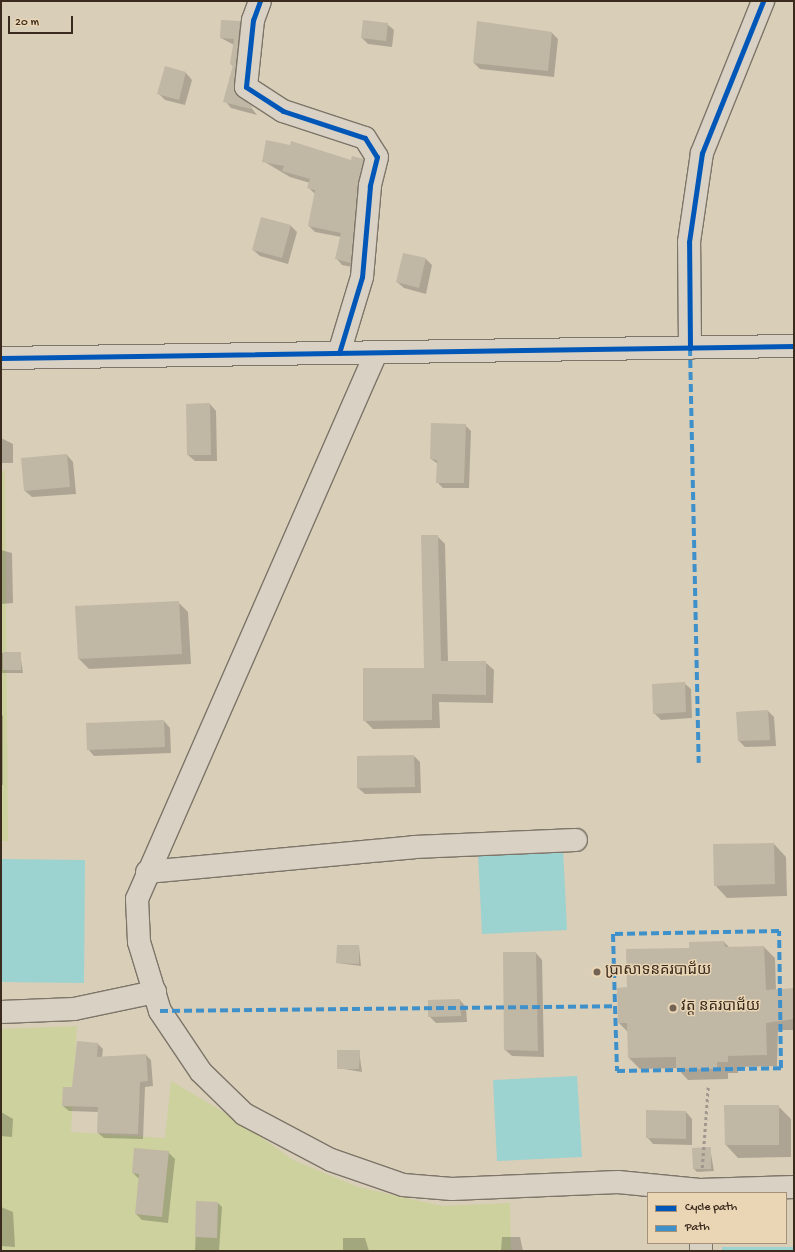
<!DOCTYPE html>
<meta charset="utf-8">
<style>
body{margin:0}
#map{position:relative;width:795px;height:1252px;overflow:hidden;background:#d9ceb8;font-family:"Gochi Hand","Noto Sans Khmer",sans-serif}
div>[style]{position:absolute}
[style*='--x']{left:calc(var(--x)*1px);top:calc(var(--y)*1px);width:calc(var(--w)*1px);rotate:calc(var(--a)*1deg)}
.green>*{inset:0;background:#ccd19e}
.water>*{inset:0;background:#9cd2cf}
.shadow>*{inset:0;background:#0003}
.building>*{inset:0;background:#c1b7a5}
.path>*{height:2.5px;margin-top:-1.25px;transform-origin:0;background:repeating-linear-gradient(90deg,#a0988e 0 3px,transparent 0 6px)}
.roads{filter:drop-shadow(1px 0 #7d7568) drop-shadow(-1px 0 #7d7568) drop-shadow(0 1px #7d7568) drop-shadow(0 -1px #7d7568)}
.minor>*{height:22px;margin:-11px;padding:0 11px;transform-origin:11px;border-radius:11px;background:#d8d1c4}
.quiet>*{height:4px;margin-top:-2px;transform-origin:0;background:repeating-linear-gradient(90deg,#3e90ca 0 8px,transparent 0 12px)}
.cycleway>*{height:5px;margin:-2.5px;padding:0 2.5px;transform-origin:2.5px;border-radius:2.5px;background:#0057b8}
.dots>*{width:11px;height:11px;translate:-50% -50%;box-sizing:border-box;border:2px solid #ead6b4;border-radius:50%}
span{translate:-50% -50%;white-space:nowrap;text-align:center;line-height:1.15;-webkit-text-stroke:3px #ead6b4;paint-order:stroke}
.poi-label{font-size:15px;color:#3b2a1e}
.left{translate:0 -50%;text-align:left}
.frame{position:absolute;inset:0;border:2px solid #3b2a1e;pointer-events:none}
.legend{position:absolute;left:647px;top:1192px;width:140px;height:52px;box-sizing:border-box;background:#ead6b4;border:1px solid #a49178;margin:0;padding:5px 7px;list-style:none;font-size:12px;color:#3b2a1e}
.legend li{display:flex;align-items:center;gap:8px;height:20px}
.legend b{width:20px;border:1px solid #a49178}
.scale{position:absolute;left:8px;top:16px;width:65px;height:18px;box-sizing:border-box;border:2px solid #3b2a1e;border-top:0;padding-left:5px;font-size:12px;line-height:14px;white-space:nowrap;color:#3b2a1e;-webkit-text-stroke:3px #ead6b4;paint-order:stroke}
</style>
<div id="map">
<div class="green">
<div style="clip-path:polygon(1px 471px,5px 471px,8px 841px,1px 841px)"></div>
<div style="clip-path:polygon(77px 1026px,71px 1132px,165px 1138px,171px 1081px,237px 1120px,293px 1160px,358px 1187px,442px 1206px,510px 1203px,511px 1251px,1px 1251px,1px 1029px)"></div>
</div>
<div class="water">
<div style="clip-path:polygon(563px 849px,567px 930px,482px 934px,478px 853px)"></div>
<div style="clip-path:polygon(1px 859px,85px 860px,84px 983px,1px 982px)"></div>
<div style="clip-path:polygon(577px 1076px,582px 1157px,497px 1161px,493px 1080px)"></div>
<div style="clip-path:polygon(722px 1247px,794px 1247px,794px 1251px,722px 1251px)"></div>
</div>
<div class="shadow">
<div style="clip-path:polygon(240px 22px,246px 29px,240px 93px,257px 115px,231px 108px,225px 101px,234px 67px,231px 64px,234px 45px,221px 38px)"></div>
<div style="clip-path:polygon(478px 22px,552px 33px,558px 39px,554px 77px,480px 69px,474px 63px)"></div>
<div style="clip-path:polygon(387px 24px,394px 30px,392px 47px,368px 44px,362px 38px)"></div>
<div style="clip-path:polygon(165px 68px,186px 73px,192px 80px,185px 105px,165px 100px,158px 93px)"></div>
<div style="clip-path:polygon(363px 160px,370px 167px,357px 268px,342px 265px,336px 258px,341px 237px,315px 232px,309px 226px,315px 194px,308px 187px,310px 183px,290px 177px,263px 161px)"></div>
<div style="clip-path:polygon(262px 218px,291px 226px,297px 232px,288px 264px,260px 256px,253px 250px)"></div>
<div style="clip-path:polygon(404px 254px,426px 259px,432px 265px,426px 294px,404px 288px,397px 282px)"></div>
<div style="clip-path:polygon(210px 404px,216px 411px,217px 461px,195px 461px,188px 455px)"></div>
<div style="clip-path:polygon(465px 425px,471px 431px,469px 488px,443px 488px,437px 482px,438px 464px,431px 459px)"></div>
<div style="clip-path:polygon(1px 438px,13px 444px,13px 463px,1px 463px)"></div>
<div style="clip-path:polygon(67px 455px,73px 462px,76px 494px,32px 497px,25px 491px,22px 459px)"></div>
<div style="clip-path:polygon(437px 536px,445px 544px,448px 662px,485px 662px,494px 670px,493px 703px,439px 702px,440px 728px,373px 729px,364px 720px,425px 668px)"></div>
<div style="clip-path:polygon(1px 550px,12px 553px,13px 603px,1px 604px)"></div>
<div style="clip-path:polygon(178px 602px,188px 612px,191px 664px,89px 669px,79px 659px,76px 607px)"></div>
<div style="clip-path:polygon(1px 653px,20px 653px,23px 673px,1px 673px)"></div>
<div style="clip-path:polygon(684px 683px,691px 689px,692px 718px,661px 720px,654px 713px)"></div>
<div style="clip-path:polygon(768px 711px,774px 717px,776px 746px,745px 747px,739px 741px,737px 712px)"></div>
<div style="clip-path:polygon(1px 714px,3px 716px,3px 785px,1px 785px)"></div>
<div style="clip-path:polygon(164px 721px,170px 728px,171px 753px,94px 756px,88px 749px)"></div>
<div style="clip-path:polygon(414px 756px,420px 762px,421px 793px,365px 794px,358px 788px)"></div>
<div style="clip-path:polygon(774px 844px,786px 857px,787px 896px,727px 898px,715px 885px)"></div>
<div style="clip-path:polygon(724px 942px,730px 948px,764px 947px,775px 958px,776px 990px,794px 989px,794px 1030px,778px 1030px,777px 1066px,738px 1067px,738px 1073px,728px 1073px,728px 1079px,688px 1080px,677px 1068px,640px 1069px,629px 1058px,628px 1032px,619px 1023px,628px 988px,690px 949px)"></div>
<div style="clip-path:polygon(359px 946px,361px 966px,337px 963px)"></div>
<div style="clip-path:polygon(536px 953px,542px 960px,544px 1057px,512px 1056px,505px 1050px)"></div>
<div style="clip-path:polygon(460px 1000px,466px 1007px,467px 1022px,436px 1023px,429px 1016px)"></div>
<div style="clip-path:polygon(97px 1043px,103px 1049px,102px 1057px,146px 1055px,151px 1060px,153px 1086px,145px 1087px,143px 1139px,104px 1138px,98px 1133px,99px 1112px,69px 1111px,63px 1106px)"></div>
<div style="clip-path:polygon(359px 1051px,362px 1072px,338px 1068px)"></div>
<div style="clip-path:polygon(778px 1106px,791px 1119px,791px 1157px,738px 1158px,726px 1145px)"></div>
<div style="clip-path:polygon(1px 1112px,13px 1119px,12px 1137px,1px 1136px)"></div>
<div style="clip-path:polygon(686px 1112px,692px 1119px,692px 1145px,653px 1144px,647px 1137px)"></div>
<div style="clip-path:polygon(710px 1148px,714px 1171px,697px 1172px,694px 1169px)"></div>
<div style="clip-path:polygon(168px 1152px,175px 1159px,168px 1223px,142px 1220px,136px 1214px,139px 1179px,133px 1173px)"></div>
<div style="clip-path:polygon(197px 1202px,218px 1203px,222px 1207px,219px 1251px,195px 1251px)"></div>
<div style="clip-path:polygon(1px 1207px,13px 1212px,15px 1247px,1px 1246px)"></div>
<div style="clip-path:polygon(502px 1237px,520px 1237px,523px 1251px,501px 1251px)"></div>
<div style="clip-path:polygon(343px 1238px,365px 1238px,369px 1251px,343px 1251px)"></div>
</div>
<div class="building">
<div style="clip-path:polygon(221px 20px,240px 21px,234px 86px,239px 97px,252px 106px,251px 109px,223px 102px,233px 65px,230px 64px,234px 39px,220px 38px)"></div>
<div style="clip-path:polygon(363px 20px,388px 23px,386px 41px,361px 38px)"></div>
<div style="clip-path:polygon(477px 21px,552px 32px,548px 71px,473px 63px)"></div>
<div style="clip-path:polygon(165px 66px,186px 72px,179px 100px,157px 94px)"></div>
<div style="clip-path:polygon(266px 140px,290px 145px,291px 141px,351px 160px,352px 156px,364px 159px,358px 185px,351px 263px,335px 259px,341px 233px,308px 226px,315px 190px,307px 188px,310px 179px,282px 171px,284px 166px,262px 162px)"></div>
<div style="clip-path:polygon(261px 217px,291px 225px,282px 258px,252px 250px)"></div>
<div style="clip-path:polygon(403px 253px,426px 258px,419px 288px,396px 282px)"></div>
<div style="clip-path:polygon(210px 403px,211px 455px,187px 455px,186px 404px)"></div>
<div style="clip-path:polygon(431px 423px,466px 424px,464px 483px,436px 483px,437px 460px,430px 459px)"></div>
<div style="clip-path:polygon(67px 454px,70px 487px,24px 491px,21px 458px)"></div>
<div style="clip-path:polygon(421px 535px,438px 535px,441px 661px,486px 661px,486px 695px,432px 694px,432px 720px,363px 721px,363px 668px,424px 668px)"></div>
<div style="clip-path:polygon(179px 601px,182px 654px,78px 659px,75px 606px)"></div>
<div style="clip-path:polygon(3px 652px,21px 652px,21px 670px,3px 670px)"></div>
<div style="clip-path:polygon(685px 682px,686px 712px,653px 714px,652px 684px)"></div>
<div style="clip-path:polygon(768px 710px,770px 740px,738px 741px,736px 712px)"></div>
<div style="clip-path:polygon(164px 720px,165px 747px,87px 750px,86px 723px)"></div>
<div style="clip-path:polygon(414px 755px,415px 787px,357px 788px,357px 756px)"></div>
<div style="clip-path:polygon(774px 843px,775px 884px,714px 886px,713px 844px)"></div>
<div style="clip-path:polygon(724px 941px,725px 947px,764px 946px,766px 990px,794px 988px,794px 1019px,766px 1023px,767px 1055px,728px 1056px,728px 1062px,717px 1062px,717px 1069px,676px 1069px,676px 1057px,628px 1058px,627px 1023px,618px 1023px,617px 988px,627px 987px,626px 949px,689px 948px,689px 942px)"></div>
<div style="clip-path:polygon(337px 945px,359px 945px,359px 964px,336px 963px)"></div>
<div style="clip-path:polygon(503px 952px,536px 952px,538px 1051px,504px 1050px)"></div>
<div style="clip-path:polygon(460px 999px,461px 1016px,428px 1017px,428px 1000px)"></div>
<div style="clip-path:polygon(77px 1041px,98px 1043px,97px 1057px,146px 1054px,148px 1081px,140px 1082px,138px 1134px,97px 1133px,98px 1107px,62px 1106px,63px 1087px,72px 1087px)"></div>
<div style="clip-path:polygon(337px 1050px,360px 1050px,359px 1069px,337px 1069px)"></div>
<div style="clip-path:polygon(724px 1105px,779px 1105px,779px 1145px,725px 1145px)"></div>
<div style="clip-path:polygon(646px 1110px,686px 1111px,686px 1139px,646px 1138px)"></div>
<div style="clip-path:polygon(711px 1147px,711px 1169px,693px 1169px,692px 1148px)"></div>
<div style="clip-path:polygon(134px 1148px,169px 1151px,162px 1217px,135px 1214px,139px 1174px,132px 1173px)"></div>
<div style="clip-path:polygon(196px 1201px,218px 1202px,217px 1238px,195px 1237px)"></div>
</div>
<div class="path">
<div style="--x:702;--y:1168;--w:81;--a:-85.8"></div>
</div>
<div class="roads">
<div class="minor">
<div style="--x:260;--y:1;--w:20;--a:110"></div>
<div style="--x:253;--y:20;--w:67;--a:96"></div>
<div style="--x:246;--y:87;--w:44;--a:33"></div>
<div style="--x:283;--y:111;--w:86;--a:18.2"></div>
<div style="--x:365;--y:138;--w:22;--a:58"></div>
<div style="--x:377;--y:157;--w:30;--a:104"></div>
<div style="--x:370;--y:186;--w:91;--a:95"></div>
<div style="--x:362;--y:277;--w:79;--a:106.8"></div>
<div style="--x:690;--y:348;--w:106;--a:-90.5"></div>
<div style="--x:689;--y:242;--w:90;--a:-81.7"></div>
<div style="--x:702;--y:153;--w:164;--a:-68.1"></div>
<div style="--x:376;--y:353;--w:596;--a:113.64"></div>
<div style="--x:137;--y:899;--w:43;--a:87.3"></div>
<div style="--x:139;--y:942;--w:72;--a:73.1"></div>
<div style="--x:160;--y:1011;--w:73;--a:56.1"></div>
<div style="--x:201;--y:1072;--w:60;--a:44.3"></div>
<div style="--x:244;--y:1114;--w:98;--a:27.9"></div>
<div style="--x:331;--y:1160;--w:76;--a:19.1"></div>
<div style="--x:403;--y:1185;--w:49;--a:4.7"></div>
<div style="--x:452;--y:1189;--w:166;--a:-2.4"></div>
<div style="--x:618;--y:1182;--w:82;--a:5.6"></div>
<div style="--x:700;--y:1190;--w:94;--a:-1.8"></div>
<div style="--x:1;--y:358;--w:793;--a:-0.87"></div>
<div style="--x:147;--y:872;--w:268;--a:-5.3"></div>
<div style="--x:414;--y:847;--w:162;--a:-2.5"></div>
<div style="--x:1;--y:1012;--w:73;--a:-2.4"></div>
<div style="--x:74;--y:1009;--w:83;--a:-11.9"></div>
<div style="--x:701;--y:1243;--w:8;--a:90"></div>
</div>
</div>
<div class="quiet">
<div style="--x:690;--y:348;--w:415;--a:88.8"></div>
<div style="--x:160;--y:1011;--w:455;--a:-0.6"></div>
<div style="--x:615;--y:1006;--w:65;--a:88.2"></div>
<div style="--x:617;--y:1071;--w:164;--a:-1"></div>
<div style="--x:781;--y:1068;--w:137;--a:-90.8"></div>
<div style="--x:779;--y:931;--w:166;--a:179"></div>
<div style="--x:613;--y:934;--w:72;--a:88.4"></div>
</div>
<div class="cycleway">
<div style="--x:260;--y:1;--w:20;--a:110"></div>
<div style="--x:253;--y:20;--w:67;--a:96"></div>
<div style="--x:246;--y:87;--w:44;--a:33"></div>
<div style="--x:283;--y:111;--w:86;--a:18.2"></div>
<div style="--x:365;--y:138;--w:22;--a:58"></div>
<div style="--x:377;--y:157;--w:30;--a:104"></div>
<div style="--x:370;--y:186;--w:91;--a:95"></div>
<div style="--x:362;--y:277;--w:79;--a:106.8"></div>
<div style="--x:690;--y:348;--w:106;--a:-90.5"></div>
<div style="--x:689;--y:242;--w:90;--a:-81.7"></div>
<div style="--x:702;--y:153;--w:164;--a:-68.1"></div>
<div style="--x:1;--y:358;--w:793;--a:-0.87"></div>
</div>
<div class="dots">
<div style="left:597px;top:972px;background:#726354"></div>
<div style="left:673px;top:1008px;background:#726354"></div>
</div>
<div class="poi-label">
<span class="left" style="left:605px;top:972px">ប្រាសាទនគរបាជ័យ</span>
<span class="left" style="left:681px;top:1008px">វត្ត នគរបាជ័យ</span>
</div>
<div class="frame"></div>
<ul class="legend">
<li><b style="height:5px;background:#0057b8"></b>Cycle path</li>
<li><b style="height:5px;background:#3e90ca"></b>Path</li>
</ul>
<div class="scale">20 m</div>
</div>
